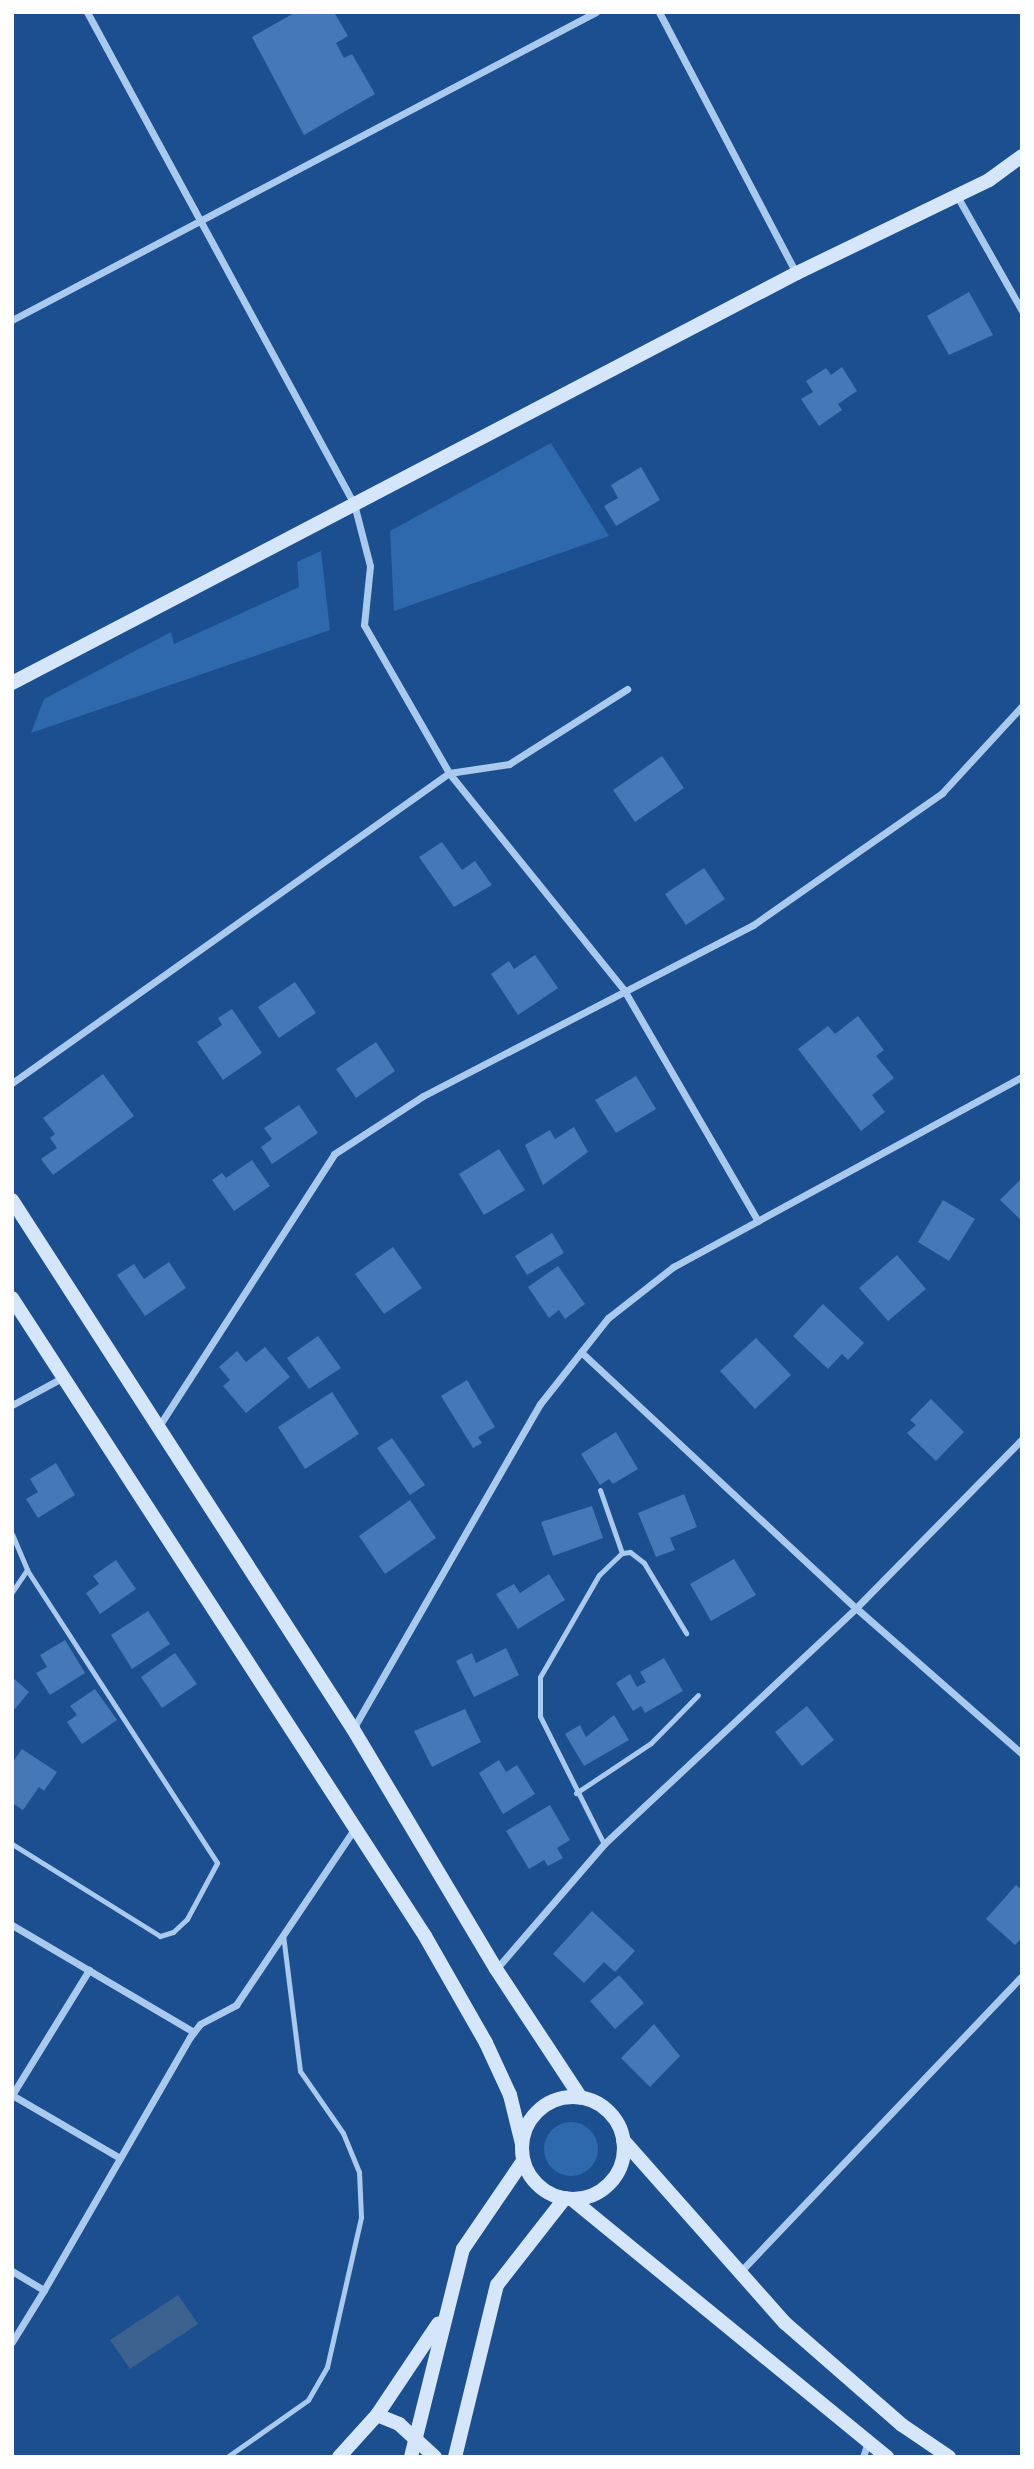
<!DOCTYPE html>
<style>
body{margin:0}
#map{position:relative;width:1034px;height:2469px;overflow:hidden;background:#1b4f8f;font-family:"PT Sans",sans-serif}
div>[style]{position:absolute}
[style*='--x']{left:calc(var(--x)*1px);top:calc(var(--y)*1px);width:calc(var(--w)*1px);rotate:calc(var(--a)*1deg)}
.green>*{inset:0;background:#2e69ad}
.round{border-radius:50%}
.water>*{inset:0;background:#3c6290}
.building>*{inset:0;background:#4478b7}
.lane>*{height:5px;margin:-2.5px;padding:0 2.5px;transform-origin:2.5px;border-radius:2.5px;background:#a9c9ee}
.street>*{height:7px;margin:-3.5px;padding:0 3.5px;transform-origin:3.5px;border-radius:3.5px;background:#a9c9ee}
.secondary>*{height:14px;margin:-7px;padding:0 7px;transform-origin:7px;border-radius:7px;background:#d6e6fa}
.secondary>.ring{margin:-7px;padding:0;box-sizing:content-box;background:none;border:14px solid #d6e6fa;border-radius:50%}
span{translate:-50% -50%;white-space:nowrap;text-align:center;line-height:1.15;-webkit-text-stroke:7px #1b4f8f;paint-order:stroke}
.frame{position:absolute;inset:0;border:14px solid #fff;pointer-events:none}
</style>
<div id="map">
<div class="green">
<div style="clip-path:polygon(551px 443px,609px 536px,394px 611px,390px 531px)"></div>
<div style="clip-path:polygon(321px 551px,330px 630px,31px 733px,44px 699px,171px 632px,174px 644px,299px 587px,297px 562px)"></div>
<div class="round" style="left:544px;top:2122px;width:54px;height:54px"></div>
</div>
<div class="water">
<div style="clip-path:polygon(178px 2295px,198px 2324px,130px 2369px,110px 2340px)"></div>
</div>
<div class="building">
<div style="clip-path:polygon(296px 12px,334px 12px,348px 36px,336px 43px,344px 58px,352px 54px,375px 94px,304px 135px,252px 37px)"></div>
<div style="clip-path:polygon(969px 292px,993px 335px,949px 355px,927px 316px)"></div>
<div style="clip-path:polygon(842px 367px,857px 391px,838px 404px,842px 410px,819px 426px,801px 399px,813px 392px,806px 381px,826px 368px,831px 375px)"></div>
<div style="clip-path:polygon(641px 467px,660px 500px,616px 526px,604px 506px,618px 498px,611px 485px)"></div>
<div style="clip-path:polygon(662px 756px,684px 788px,635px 822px,613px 790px)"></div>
<div style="clip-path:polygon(442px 842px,462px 870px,475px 861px,492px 885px,454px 907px,419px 857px)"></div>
<div style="clip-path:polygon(704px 868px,725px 899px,686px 925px,665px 894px)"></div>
<div style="clip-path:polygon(535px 955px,558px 988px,518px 1015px,491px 974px,509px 961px,514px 969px)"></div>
<div style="clip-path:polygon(295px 982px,316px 1013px,279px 1038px,258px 1007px)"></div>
<div style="clip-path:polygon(232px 1009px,262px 1053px,223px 1080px,197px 1042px,222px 1025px,218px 1018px)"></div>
<div style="clip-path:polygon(858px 1016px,884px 1050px,876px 1056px,894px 1078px,872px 1095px,885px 1112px,861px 1131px,798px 1049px,828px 1026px,835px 1034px)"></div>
<div style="clip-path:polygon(376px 1042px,395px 1071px,356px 1098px,336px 1069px)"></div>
<div style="clip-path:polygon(103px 1074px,134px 1116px,53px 1175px,41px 1159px,57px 1148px,50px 1138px,55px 1134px,43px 1118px)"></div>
<div style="clip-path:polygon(636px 1076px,656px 1109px,616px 1133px,595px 1100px)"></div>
<div style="clip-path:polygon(299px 1105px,318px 1133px,272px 1164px,261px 1147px,272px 1139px,264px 1128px)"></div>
<div style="clip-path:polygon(574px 1127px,588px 1152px,543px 1185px,525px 1145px,550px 1130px,555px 1139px)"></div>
<div style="clip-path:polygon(499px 1149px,525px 1190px,484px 1215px,459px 1174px)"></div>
<div style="clip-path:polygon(252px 1160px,270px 1186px,234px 1211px,212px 1180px,222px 1173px,226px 1178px)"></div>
<div style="clip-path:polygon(1022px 1178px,1022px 1221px,1000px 1200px)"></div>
<div style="clip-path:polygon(943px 1200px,975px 1219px,949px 1261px,918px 1242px)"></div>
<div style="clip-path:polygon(552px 1233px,564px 1253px,527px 1275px,515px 1256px)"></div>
<div style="clip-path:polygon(393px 1247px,422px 1288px,384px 1314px,355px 1274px)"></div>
<div style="clip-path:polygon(897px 1255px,926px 1289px,888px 1321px,859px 1288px)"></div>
<div style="clip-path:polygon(169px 1262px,186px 1288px,145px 1316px,117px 1275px,134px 1264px,144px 1279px)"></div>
<div style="clip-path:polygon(558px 1266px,585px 1304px,565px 1319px,559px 1310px,549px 1318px,528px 1287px)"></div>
<div style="clip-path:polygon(823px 1304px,864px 1343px,848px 1360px,842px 1354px,828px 1369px,793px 1336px)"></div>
<div style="clip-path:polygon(318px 1336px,341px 1368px,309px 1389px,287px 1358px)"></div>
<div style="clip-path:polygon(756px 1338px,791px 1375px,755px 1409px,720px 1371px)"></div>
<div style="clip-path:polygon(265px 1347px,290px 1377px,246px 1413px,223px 1386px,230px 1380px,219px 1367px,237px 1351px,246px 1362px)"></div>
<div style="clip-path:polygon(467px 1380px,495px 1427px,478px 1437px,482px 1443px,473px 1448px,441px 1396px)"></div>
<div style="clip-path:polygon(332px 1392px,359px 1434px,305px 1469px,278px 1427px)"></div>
<div style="clip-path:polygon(931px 1399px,964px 1432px,936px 1461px,907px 1433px,916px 1425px,910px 1420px)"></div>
<div style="clip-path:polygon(616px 1432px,638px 1469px,613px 1484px,609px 1479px,600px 1485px,581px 1454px)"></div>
<div style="clip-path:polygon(392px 1438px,425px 1485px,410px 1495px,377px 1448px)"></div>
<div style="clip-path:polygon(56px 1463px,75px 1495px,38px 1518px,26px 1499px,38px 1492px,30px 1479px)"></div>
<div style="clip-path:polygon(684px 1494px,697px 1527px,670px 1538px,675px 1550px,656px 1557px,638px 1513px)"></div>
<div style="clip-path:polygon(410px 1500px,436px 1538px,385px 1574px,359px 1536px)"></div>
<div style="clip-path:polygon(592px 1506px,603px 1538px,553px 1556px,541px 1522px)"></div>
<div style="clip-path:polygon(734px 1559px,756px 1595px,711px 1621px,690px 1584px)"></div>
<div style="clip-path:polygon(116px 1560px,136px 1589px,100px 1614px,86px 1593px,99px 1584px,93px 1576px)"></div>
<div style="clip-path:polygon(549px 1574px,565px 1600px,518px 1629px,496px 1594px,514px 1584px,520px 1593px)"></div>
<div style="clip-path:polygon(148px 1611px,170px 1644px,132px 1669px,111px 1635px)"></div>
<div style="clip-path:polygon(65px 1640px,85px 1673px,50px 1695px,36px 1673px,47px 1667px,40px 1655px)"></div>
<div style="clip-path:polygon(506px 1648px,519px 1675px,474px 1697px,456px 1661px,472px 1653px,476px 1663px)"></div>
<div style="clip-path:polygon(175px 1653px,197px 1684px,162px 1708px,141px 1677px)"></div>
<div style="clip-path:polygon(664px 1658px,683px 1691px,645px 1713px,641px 1706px,633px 1711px,616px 1683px,630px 1674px,637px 1687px,646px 1682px,640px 1672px)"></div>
<div style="clip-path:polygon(12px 1677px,29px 1692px,15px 1709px,12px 1706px)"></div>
<div style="clip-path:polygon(95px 1689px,117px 1720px,82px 1744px,67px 1722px,77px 1715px,70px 1706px)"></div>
<div style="clip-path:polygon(807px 1706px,834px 1740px,802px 1766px,775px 1732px)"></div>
<div style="clip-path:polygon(465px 1709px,481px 1742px,432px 1767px,414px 1731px)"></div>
<div style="clip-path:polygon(614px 1715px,629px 1740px,584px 1766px,565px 1734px,580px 1725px,586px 1737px)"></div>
<div style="clip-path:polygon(22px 1749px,57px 1772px,44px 1791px,39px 1787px,23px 1810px,12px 1803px,12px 1763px)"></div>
<div style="clip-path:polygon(499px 1760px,506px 1772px,517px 1765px,535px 1794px,503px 1814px,479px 1773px)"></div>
<div style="clip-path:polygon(550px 1805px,570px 1840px,557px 1848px,563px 1858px,548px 1866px,544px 1860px,529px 1869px,506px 1831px)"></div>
<div style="clip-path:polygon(1016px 1885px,1022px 1890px,1022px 1938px,1015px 1945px,986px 1919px)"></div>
<div style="clip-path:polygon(592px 1911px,635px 1951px,615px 1972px,604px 1962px,584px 1983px,553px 1954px)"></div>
<div style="clip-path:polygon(619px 1975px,644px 2003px,615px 2029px,590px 2001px)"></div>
<div style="clip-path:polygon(654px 2024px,680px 2056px,650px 2087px,621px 2058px)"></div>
</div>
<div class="lane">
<div style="--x:600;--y:1490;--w:67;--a:70.8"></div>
<div style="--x:12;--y:1534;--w:39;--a:67"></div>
<div style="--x:27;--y:1570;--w:349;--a:57"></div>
<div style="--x:217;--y:1863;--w:64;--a:118.2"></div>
<div style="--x:187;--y:1919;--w:19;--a:137"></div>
<div style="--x:173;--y:1932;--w:14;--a:163"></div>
<div style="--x:160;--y:1936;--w:174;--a:-148.1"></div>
<div style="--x:12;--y:1592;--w:27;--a:-56"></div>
<div style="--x:576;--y:1793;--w:90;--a:-33.7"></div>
<div style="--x:651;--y:1743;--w:67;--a:-45.6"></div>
<div style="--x:604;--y:1844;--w:143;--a:-116.6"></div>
<div style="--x:540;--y:1716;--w:39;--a:-90"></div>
<div style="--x:540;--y:1677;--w:118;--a:-60"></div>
<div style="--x:599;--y:1575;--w:32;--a:-44"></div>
<div style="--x:622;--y:1553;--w:8;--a:-7"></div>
<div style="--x:630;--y:1552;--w:18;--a:38"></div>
<div style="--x:644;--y:1563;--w:82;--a:59"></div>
<div style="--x:227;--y:2457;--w:99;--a:-35.1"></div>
<div style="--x:308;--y:2400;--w:38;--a:-60"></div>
<div style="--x:327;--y:2367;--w:154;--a:-77.2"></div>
<div style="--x:361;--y:2217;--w:45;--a:-92.5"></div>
<div style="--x:359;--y:2172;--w:42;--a:-112.3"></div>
<div style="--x:343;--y:2133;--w:75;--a:-124.7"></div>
<div style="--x:300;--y:2071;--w:137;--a:-97.1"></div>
</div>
<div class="street">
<div style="--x:87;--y:12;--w:560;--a:61.51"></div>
<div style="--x:354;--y:504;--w:64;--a:75.5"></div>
<div style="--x:370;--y:566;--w:59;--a:95.8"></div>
<div style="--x:364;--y:625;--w:171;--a:60.1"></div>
<div style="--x:449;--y:773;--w:279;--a:51.1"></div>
<div style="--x:624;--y:990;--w:267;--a:59.9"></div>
<div style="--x:659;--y:12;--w:295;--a:62.3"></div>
<div style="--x:957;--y:196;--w:132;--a:60.5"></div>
<div style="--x:12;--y:320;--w:660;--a:-27.81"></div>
<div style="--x:12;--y:1083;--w:536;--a:-35.35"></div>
<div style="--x:449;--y:773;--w:61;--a:-8.5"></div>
<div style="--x:509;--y:764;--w:140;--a:-32.4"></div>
<div style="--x:581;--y:1352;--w:376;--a:43"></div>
<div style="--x:856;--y:1608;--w:221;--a:41.3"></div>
<div style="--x:12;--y:1405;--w:57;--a:-28.4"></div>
<div style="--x:159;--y:1426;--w:323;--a:-57.2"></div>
<div style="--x:334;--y:1154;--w:106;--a:-33.1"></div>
<div style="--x:423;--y:1096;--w:372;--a:-27.4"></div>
<div style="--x:753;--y:925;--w:231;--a:-34.9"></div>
<div style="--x:942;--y:793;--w:118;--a:-47.4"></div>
<div style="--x:353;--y:1729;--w:375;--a:-60.1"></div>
<div style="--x:540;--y:1404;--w:110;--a:-51.7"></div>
<div style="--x:608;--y:1318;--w:83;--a:-38.1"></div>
<div style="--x:673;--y:1267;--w:397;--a:-28.6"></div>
<div style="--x:12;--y:1925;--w:211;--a:30.5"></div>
<div style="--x:497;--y:1968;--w:164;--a:-49.2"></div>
<div style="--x:604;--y:1844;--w:345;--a:-43.1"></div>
<div style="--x:856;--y:1608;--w:237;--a:-45.5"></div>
<div style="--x:12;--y:2095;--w:147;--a:-58.4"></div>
<div style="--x:12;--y:2095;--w:125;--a:30.3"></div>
<div style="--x:12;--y:2271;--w:37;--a:31"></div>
<div style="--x:44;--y:2290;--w:292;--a:-60"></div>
<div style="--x:190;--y:2037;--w:16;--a:-52"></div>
<div style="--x:200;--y:2024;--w:41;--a:-27.8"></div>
<div style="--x:236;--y:2005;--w:213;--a:-56.1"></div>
<div style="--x:740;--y:2272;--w:409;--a:-46.4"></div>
<div style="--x:12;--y:2342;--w:61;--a:-58.4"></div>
<div style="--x:863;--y:2457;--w:13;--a:-72"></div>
</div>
<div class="secondary">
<div style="--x:12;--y:683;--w:886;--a:-27.58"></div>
<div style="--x:797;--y:273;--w:213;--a:-25.8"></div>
<div style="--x:989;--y:180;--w:41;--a:-36"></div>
<div style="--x:12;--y:1200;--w:629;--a:57.19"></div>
<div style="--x:353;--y:1729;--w:279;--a:59.2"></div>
<div style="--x:496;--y:1969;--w:154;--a:56.6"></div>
<div style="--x:12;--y:1298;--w:760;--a:57.08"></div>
<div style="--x:425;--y:1936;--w:123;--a:60.3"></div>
<div style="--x:486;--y:2043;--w:57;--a:65.2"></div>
<div style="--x:510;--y:2095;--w:50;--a:76.2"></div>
<div class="ring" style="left:522px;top:2097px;width:88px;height:88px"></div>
<div style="--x:623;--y:2140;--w:244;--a:48.5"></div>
<div style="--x:785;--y:2323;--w:155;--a:41.1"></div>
<div style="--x:902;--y:2425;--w:57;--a:34.2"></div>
<div style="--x:573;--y:2200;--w:406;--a:39.3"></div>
<div style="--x:377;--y:2415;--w:24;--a:22"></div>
<div style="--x:399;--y:2424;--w:49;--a:42.5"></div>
<div style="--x:339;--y:2457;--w:57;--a:-47.9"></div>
<div style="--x:377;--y:2415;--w:110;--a:-56.2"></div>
<div style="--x:411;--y:2457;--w:214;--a:-76"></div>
<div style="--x:463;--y:2249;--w:107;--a:-55.7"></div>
<div style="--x:455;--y:2457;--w:177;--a:-76.3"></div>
<div style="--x:497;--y:2285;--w:110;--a:-52"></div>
</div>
<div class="frame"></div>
</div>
